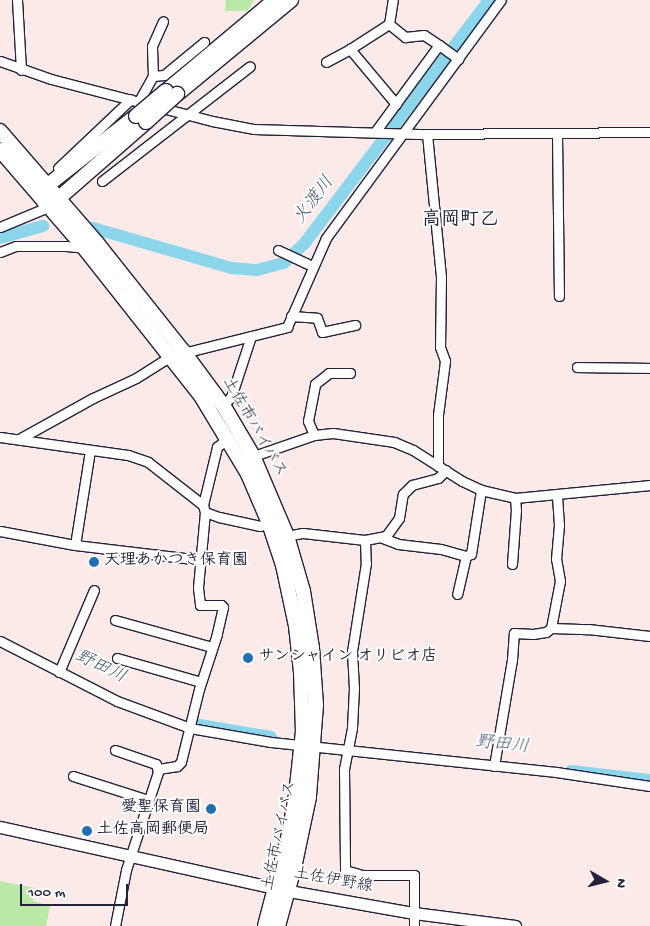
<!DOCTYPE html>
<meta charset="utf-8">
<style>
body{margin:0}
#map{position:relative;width:650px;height:926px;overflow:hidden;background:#fbeae8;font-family:"Gochi Hand","Klee One",sans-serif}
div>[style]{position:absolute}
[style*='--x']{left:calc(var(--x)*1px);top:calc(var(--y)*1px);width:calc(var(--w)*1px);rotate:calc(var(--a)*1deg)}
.green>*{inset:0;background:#b9e8a7}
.river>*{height:12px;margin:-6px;padding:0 6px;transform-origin:6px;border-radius:6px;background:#8cd6ec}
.roads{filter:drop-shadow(1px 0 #22223b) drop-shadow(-1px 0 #22223b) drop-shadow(0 1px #22223b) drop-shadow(0 -1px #22223b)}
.minor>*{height:9px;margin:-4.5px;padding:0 4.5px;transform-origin:4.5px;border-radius:4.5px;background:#fff}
.major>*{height:11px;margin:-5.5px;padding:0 5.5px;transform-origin:5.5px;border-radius:5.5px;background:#fff}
.highway>*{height:14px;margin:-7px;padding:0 7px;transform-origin:7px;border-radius:7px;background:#fff}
.bridges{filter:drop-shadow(1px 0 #22223b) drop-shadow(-1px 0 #22223b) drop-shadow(0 1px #22223b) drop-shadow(0 -1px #22223b)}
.highway-bridge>*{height:14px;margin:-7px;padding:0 7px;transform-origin:7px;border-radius:7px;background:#fff}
.dots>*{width:14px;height:14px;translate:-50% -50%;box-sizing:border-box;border:2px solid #fff;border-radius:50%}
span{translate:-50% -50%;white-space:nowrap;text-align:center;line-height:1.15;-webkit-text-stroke:4px #fff;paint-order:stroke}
.street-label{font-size:16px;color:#22223b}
.poi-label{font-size:16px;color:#22223b;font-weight:700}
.left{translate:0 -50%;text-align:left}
.right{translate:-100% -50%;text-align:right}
.water-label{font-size:18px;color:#425870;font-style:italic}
.quarter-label{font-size:19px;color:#22223b;font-weight:700}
.north{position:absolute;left:580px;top:856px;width:50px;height:50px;-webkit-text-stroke:4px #fff;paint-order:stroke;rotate:98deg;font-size:14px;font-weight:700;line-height:20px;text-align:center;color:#22223b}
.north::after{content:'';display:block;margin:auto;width:18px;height:22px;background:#22223b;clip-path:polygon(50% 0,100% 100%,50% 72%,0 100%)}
.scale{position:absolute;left:20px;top:884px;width:108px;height:22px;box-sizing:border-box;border:2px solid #22223b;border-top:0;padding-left:6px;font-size:15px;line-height:18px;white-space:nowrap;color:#22223b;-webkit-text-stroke:4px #fff;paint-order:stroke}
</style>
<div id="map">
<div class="green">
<div style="clip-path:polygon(226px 0,254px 0,247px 11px,225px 11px)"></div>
<div style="clip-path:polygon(0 881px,35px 888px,33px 901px,50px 906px,46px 926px,0 926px)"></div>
</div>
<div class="river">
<div style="--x:93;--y:228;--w:145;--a:16.1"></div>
<div style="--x:232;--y:268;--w:25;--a:5"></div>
<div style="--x:257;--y:270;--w:28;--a:-15"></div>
<div style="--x:284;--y:263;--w:28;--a:-44"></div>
<div style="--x:304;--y:244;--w:306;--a:-52.8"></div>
<div style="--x:0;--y:238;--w:45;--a:-15.6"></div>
<div style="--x:194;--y:724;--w:78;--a:9.6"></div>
<div style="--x:571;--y:771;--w:80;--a:6.5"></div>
</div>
<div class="roads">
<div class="minor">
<div style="--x:17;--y:0;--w:70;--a:86.7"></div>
<div style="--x:389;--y:24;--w:24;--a:-81"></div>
<div style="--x:0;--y:61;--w:54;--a:19.4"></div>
<div style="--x:51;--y:79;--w:166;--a:14.6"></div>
<div style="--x:212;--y:121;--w:43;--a:10.8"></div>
<div style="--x:254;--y:129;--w:173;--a:1.7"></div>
<div style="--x:427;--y:134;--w:223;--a:-0.5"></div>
<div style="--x:326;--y:62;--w:27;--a:-28"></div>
<div style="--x:153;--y:76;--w:30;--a:-92"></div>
<div style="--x:152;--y:46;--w:27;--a:-66"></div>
<div style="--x:139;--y:101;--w:29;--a:-61"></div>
<div style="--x:153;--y:76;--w:11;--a:-5"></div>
<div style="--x:164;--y:75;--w:52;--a:-39.5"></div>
<div style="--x:396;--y:104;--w:72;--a:-129.9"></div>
<div style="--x:350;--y:49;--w:46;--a:-32.7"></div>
<div style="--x:389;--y:24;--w:21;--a:39"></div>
<div style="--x:405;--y:37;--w:19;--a:-6"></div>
<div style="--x:424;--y:35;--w:18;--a:34"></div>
<div style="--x:375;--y:132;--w:108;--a:-53.7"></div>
<div style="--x:439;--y:45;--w:24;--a:36"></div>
<div style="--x:427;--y:134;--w:144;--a:84.4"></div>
<div style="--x:441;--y:277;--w:70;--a:90.8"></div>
<div style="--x:440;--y:347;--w:15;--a:70"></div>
<div style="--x:445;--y:361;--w:54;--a:97.4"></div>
<div style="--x:438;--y:415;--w:51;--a:90"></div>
<div style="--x:557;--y:134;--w:162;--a:89.3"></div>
<div style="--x:58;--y:168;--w:100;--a:-43.4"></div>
<div style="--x:102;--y:181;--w:187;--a:-37.8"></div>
<div style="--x:0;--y:227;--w:52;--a:-22.6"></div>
<div style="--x:278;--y:250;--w:38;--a:25"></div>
<div style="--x:0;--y:252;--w:17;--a:-21"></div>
<div style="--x:16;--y:246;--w:50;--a:0"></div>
<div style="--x:66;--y:246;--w:18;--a:6"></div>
<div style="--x:291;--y:316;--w:26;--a:4"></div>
<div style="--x:317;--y:318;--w:15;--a:70"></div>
<div style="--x:322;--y:332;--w:34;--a:-12"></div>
<div style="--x:577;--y:367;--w:73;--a:0.8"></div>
<div style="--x:223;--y:405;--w:11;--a:-45"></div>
<div style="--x:231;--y:397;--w:64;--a:-71.8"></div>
<div style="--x:314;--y:435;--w:15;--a:-113"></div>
<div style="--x:308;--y:421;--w:38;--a:-79"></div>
<div style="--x:315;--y:384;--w:18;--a:-38"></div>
<div style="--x:329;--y:373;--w:21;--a:0"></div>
<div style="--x:0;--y:437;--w:129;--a:8"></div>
<div style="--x:128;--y:455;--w:21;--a:19"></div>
<div style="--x:148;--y:462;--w:70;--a:38"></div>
<div style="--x:203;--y:505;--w:7;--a:74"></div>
<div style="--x:205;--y:512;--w:76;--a:95.3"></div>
<div style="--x:198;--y:588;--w:17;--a:83"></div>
<div style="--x:200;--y:605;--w:21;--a:0"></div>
<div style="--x:221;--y:605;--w:3;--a:45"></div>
<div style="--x:223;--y:607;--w:28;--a:103"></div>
<div style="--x:217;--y:634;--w:58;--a:108.1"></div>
<div style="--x:199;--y:689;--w:75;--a:103.9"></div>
<div style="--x:181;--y:762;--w:6;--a:135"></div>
<div style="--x:177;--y:766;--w:19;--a:171"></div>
<div style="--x:19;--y:439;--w:85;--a:-29"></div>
<div style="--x:93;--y:398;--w:47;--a:-24.9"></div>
<div style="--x:136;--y:378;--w:41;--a:-32.2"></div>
<div style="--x:171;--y:356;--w:120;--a:-14"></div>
<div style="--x:287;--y:327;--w:97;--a:-66.3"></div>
<div style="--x:326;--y:238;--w:295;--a:-53.7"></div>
<div style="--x:248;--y:458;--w:70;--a:-19.2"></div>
<div style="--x:314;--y:435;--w:19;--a:-6"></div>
<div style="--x:333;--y:433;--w:62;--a:8.4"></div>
<div style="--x:394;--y:442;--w:21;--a:23"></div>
<div style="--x:413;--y:450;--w:58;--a:32.3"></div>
<div style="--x:462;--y:481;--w:21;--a:25"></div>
<div style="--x:481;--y:490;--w:35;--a:13"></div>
<div style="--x:515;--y:498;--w:136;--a:-5.5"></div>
<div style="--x:203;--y:505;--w:60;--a:-76.4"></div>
<div style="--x:217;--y:447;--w:14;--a:-39"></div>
<div style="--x:205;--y:512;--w:15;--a:20"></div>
<div style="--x:219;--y:517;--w:42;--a:12.4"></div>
<div style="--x:260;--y:526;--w:9;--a:-18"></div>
<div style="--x:0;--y:531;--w:76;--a:10.6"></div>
<div style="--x:75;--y:545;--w:96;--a:-81"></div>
<div style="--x:287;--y:536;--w:16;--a:-11"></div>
<div style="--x:303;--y:533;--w:62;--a:6.4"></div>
<div style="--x:365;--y:540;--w:21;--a:-11"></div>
<div style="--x:386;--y:536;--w:22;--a:-54"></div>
<div style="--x:399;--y:518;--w:24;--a:-81"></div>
<div style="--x:403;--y:494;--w:13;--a:-45"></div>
<div style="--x:412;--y:485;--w:27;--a:-15"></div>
<div style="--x:438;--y:478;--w:11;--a:-45"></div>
<div style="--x:380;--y:537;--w:19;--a:21"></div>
<div style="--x:398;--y:544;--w:43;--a:6.6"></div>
<div style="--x:441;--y:549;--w:26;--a:16"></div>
<div style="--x:466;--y:556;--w:39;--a:103"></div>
<div style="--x:365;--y:540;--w:23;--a:88"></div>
<div style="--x:366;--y:563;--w:89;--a:99"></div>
<div style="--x:352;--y:651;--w:37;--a:87"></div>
<div style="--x:354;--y:688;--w:40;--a:92.9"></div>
<div style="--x:352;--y:728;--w:42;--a:101"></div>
<div style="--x:344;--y:769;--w:101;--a:89.4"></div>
<div style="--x:345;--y:870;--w:19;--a:16"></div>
<div style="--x:363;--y:875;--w:51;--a:0"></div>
<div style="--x:414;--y:875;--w:51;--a:90"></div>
<div style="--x:75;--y:545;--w:127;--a:6.8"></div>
<div style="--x:466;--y:556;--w:5;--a:-22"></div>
<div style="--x:471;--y:554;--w:65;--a:-81.1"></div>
<div style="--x:512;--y:564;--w:54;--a:-85.8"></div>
<div style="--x:516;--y:510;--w:12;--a:-95"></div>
<div style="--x:115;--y:620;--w:101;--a:15.6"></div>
<div style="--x:551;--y:628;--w:37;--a:2"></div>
<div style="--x:588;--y:629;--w:62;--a:6.4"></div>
<div style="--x:0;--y:641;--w:131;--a:27.1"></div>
<div style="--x:117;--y:701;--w:78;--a:20.3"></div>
<div style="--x:190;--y:728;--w:82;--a:9.8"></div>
<div style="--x:271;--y:742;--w:287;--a:6"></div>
<div style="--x:556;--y:772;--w:95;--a:8.5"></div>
<div style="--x:117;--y:658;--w:87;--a:15.9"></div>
<div style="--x:59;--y:672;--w:89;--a:-66.9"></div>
<div style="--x:115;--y:750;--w:43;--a:18.9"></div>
<div style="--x:156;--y:764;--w:8;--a:76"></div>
<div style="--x:158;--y:772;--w:103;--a:108.1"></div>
<div style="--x:126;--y:870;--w:57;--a:101.1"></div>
<div style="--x:494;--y:766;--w:108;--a:-80.4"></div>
<div style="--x:512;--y:660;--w:27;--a:-86"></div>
<div style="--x:514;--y:633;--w:19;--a:3"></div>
<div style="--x:533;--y:634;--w:13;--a:-9"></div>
<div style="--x:546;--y:632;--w:6;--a:-39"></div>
<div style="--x:551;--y:628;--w:48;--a:-79.2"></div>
<div style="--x:560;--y:581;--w:22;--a:-100"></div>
<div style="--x:556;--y:559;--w:34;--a:-85"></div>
<div style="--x:559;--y:525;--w:30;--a:-94"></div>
<div style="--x:73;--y:776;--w:79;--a:17.7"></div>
</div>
<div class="major">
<div style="--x:0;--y:827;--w:296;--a:12.5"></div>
<div style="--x:289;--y:891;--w:127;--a:10"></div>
<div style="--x:414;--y:913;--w:102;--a:7.3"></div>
</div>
<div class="highway">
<div style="--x:166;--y:91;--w:142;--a:-39.9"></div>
<div style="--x:177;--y:94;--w:148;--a:-39.5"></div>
<div style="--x:136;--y:116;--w:112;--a:141.9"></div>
<div style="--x:48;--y:185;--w:17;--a:103"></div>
<div style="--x:44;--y:202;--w:16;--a:-15"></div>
<div style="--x:59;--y:198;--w:116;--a:-41.1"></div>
<div style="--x:0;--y:131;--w:148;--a:49.1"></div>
<div style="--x:97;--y:243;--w:138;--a:51.5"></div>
<div style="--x:183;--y:351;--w:67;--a:53.5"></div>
<div style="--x:223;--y:405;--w:59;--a:59.5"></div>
<div style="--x:253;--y:456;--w:87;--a:67"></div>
<div style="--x:287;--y:536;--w:57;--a:73.8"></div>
<div style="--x:303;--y:591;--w:58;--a:81"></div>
<div style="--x:312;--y:648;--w:57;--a:86"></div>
<div style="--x:316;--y:705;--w:92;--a:94.4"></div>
<div style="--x:309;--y:797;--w:73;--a:101.9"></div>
<div style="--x:294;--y:868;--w:60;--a:105.4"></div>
<div style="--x:0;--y:150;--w:124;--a:49.2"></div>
<div style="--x:81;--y:244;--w:194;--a:51.7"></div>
<div style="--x:201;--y:396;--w:91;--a:58.9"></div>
<div style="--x:248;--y:474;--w:53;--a:66.8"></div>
<div style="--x:269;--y:523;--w:44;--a:71.6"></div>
<div style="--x:283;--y:565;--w:62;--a:78"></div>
<div style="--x:296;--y:626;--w:46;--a:83.8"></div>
<div style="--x:301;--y:672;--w:59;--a:88.1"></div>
<div style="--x:303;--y:731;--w:64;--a:96.2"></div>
<div style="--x:296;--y:795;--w:36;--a:100"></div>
<div style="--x:290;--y:830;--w:99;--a:104.6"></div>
</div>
</div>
<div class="bridges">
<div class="highway-bridge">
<div style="--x:136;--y:116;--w:39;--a:-40"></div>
<div style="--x:146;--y:122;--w:42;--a:-42.1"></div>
</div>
</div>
<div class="dots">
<div style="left:94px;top:562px;background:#1f6fb2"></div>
<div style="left:248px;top:658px;background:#1f6fb2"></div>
<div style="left:211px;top:809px;background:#1f6fb2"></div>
<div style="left:87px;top:831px;background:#1f6fb2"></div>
</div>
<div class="street-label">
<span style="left:253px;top:428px;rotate:60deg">土佐市バイパス</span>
<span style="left:281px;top:836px;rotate:-78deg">土佐市バイパス</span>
<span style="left:333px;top:882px;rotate:10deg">土佐伊野線</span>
</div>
<div class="poi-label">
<span class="left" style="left:104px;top:562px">天理あかつき保育園</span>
<span class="left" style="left:258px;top:658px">サンシャイン オリビオ店</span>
<span class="right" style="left:201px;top:809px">愛聖保育園</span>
<span class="left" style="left:97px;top:831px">土佐高岡郵便局</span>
</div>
<div class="water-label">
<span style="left:315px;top:201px;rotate:-53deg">火渡川</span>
<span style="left:100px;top:668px;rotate:26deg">野田川</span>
<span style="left:502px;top:746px;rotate:6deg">野田川</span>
</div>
<div class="quarter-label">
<span style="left:460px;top:221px">高岡町乙</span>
</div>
<div class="north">N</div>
<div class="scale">100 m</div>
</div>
